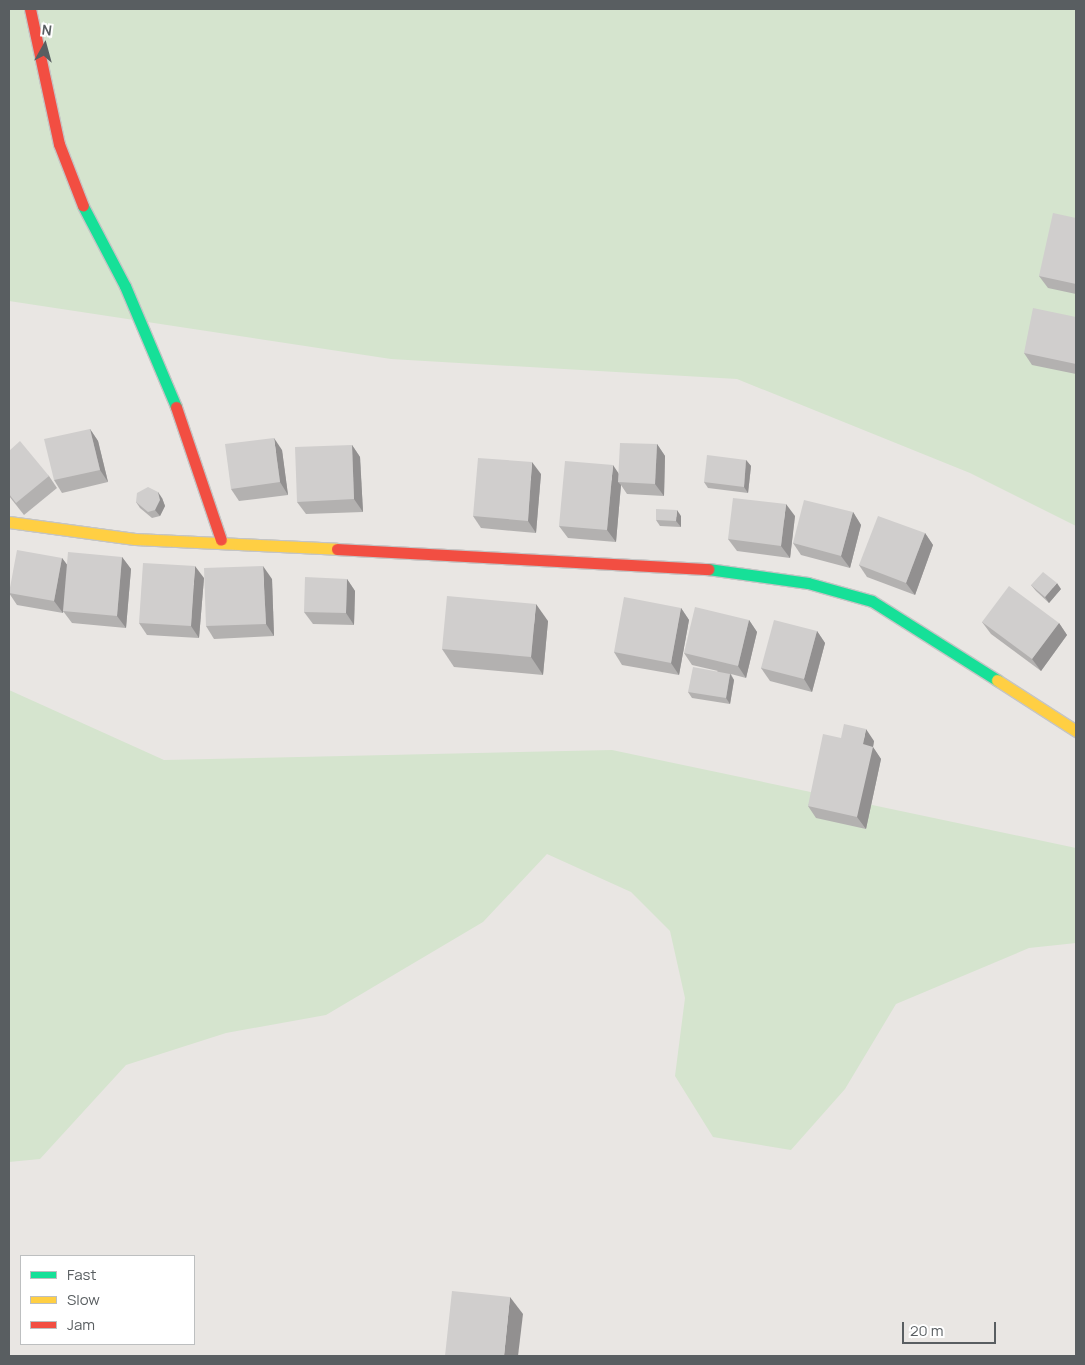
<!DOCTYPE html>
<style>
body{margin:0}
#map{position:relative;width:1085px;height:1365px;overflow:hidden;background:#e9e6e3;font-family:Manrope,sans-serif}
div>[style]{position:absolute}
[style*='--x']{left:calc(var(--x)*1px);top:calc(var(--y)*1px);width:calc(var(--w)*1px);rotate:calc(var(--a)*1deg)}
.green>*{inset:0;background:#d5e4ce}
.roads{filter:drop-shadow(1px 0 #c4c4c4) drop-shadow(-1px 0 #c4c4c4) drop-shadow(0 1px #c4c4c4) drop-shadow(0 -1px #c4c4c4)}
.fast>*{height:11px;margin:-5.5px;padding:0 5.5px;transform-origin:5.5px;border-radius:5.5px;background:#16e098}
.slow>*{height:11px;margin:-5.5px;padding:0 5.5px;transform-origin:5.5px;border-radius:5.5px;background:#ffcf43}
.jam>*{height:11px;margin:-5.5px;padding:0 5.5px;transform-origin:5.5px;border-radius:5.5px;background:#f24e42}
.wall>*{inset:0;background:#b3b1b0}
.shaded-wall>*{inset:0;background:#929090}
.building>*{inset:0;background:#d0cecd}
span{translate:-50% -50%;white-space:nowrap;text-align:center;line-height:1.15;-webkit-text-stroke:4px #fff;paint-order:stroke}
.frame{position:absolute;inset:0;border:10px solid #595e61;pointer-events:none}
.legend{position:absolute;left:20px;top:1255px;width:175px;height:90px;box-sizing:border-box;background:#fff;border:1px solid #bdbfc0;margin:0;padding:6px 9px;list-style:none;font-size:15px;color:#595e61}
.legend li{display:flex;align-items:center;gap:10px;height:25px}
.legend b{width:25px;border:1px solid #bdbfc0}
.north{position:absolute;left:20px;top:20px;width:50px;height:50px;-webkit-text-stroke:4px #fff;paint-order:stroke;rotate:7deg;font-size:14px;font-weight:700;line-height:20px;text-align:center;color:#595e61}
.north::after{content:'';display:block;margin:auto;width:18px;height:22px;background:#595e61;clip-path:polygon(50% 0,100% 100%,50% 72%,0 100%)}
.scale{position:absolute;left:902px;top:1322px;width:94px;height:22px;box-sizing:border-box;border:2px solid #595e61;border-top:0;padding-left:6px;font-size:15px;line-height:18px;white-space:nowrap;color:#595e61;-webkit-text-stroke:4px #fff;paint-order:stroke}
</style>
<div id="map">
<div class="green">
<div style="clip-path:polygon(9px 9px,1076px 9px,1076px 526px,970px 473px,737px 379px,391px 359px,9px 301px)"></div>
<div style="clip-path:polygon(9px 690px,164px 760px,612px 750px,1076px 848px,1076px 943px,1029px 948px,896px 1004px,845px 1089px,791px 1150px,713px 1137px,675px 1076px,685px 998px,670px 931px,631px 892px,547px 854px,483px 922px,326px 1015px,226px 1033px,126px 1065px,40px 1159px,9px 1162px)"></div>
</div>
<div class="roads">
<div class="fast">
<div style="--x:83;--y:206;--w:90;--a:62.3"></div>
<div style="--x:125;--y:286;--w:131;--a:67.1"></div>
<div style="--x:708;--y:569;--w:101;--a:8"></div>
<div style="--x:808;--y:583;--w:66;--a:15.7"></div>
<div style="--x:872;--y:601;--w:148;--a:32.3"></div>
</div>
<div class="slow">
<div style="--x:9;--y:522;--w:127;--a:7.7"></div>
<div style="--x:135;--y:539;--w:202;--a:2.8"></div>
<div style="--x:997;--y:680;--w:94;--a:32.8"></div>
</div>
<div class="jam">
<div style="--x:30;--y:9;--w:138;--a:77.9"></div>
<div style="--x:59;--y:144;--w:66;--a:68.8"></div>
<div style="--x:176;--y:407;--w:140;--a:71.3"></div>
<div style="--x:337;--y:549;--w:372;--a:3.1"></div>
</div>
</div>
<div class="wall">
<div style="clip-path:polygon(1076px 218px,1076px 294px,1048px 288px,1039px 276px)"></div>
<div style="clip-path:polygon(1076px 317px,1076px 374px,1032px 365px,1024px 353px)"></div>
<div style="clip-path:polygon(90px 429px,98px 441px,108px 482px,62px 493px,54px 480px)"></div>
<div style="clip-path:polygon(657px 444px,665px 456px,664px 496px,627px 494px,621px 485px,616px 542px,568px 538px,559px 526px,619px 474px)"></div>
<div style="clip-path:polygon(352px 445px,360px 457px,363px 512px,306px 514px,297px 502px)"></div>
<div style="clip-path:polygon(282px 450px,288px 495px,239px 501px,231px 489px)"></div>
<div style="clip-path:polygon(9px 451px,49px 476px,57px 488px,24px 515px,9px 496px)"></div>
<div style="clip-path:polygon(746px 460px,751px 466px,748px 493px,708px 488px,704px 482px)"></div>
<div style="clip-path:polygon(541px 474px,536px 533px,481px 528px,473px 516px)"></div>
<div style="clip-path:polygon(162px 498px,165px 506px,160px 516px,152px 518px,140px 508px,136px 502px)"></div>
<div style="clip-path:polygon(853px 512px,861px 525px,850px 568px,801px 555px,793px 543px)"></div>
<div style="clip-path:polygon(681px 516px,681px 527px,660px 526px,656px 520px)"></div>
<div style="clip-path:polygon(795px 516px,790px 558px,737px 551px,728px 539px)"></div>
<div style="clip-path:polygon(925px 533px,933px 545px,915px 595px,867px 577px,859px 565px)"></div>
<div style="clip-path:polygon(122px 557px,131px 569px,126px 628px,72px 623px,63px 611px,63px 613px,17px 605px,9px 593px,62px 558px,67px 565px)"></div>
<div style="clip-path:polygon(204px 578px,199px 638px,147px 635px,139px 623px)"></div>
<div style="clip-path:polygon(272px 579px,274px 636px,214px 639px,206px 626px)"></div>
<div style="clip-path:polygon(347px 579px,355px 591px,354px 625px,313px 624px,304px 612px)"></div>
<div style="clip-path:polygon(1031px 585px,1061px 589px,1049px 603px,1036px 591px)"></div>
<div style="clip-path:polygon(681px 608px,689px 620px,679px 675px,622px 665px,614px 652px)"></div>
<div style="clip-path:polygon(749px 620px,757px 632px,746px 678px,731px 674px,734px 680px,730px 704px,692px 698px,688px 692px,718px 671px,692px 665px,684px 653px)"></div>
<div style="clip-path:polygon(548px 621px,543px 675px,454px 667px,442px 649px)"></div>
<div style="clip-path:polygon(982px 622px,1059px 623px,1067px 635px,1041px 671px,991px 634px)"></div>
<div style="clip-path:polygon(817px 631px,825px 643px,812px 692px,770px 681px,761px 668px)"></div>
<div style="clip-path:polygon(841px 738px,874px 741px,873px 747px,881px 759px,866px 829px,816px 818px,808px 806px)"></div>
</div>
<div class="shaded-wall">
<div style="clip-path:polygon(90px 429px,98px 441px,108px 482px,100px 470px)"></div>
<div style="clip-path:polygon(274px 438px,282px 450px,288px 495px,280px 482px)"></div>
<div style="clip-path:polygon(657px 444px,665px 456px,664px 496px,655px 484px)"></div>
<div style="clip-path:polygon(352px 445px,360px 457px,363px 512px,354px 499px)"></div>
<div style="clip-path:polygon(746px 460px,751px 466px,748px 493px,744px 487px)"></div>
<div style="clip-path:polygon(532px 462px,541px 474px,536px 533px,528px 521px)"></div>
<div style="clip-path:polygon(613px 465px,621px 477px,618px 482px,621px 485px,616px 542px,607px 530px)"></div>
<div style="clip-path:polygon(158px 492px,162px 498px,165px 506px,160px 516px,155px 510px)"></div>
<div style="clip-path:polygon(786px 504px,795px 516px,790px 558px,781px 546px)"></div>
<div style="clip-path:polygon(677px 510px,681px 516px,681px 527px,676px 521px)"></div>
<div style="clip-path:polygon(853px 512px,861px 525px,850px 568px,841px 556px)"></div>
<div style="clip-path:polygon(925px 533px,933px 545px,915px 595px,906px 583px)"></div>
<div style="clip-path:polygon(122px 557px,131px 569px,126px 628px,117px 616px)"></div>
<div style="clip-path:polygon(62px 558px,71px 570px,63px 613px,54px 601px)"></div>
<div style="clip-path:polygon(195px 566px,204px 578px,199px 638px,191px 626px)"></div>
<div style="clip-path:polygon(263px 566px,272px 579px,274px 636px,266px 624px)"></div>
<div style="clip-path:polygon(347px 579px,355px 591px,354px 625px,346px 613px)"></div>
<div style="clip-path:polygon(1057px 583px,1061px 589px,1049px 603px,1045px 597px)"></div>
<div style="clip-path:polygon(536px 604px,548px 621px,543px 675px,531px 657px)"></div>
<div style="clip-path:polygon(681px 608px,689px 620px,679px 675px,671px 663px)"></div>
<div style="clip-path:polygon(749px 620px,757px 632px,746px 678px,738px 666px)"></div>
<div style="clip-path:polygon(1059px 623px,1067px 635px,1041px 671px,1032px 659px)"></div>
<div style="clip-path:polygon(817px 631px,825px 643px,812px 692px,804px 679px)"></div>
<div style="clip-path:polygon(730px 674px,734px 680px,730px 704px,726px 698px)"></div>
<div style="clip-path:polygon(866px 729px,874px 741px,873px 747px,881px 759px,866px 829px,857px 817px,863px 744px)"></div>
<div style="clip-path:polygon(510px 1297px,523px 1314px,518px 1356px,504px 1356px)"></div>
</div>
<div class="building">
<div style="clip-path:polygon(1053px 213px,1076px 218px,1076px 284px,1039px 276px)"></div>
<div style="clip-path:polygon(1033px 308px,1076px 317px,1076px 364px,1024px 353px)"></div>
<div style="clip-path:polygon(90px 429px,100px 470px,54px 480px,44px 439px)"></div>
<div style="clip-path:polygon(274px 438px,280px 482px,231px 489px,225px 444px)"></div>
<div style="clip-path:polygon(20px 441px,49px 476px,16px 503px,9px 494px,9px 451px)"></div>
<div style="clip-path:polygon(620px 443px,657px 444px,655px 484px,618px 482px)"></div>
<div style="clip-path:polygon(352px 445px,354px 499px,297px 502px,295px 447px)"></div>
<div style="clip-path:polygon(707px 455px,746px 460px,744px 487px,704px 482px)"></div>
<div style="clip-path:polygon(478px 458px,532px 462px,528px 521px,473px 516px)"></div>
<div style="clip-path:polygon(565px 461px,613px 465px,607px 530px,559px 526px)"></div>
<div style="clip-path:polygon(148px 487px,158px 492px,160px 500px,155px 510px,148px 512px,136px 502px,137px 493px)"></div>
<div style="clip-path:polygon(733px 498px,786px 504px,781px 546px,728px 539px)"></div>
<div style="clip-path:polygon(804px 500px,853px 512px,841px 556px,793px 543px)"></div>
<div style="clip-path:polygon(656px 509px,677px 510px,676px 521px,656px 520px)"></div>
<div style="clip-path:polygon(878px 516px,925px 533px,906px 583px,859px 565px)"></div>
<div style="clip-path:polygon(17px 550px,62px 558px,54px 601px,9px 593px)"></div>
<div style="clip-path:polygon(68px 552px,122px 557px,117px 616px,63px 611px)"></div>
<div style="clip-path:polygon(143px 563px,195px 566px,191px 626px,139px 623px)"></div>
<div style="clip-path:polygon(263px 566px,266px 624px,206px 626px,204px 568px)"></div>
<div style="clip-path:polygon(1043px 572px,1057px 583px,1045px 597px,1031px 585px)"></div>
<div style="clip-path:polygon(305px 577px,347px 579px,346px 613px,304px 612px)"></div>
<div style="clip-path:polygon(1009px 586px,1059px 623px,1032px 659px,982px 622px)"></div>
<div style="clip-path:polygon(447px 596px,536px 604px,531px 657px,442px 649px)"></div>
<div style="clip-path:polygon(624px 597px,681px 608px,671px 663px,614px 652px)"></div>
<div style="clip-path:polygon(695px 607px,749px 620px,738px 666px,684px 653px)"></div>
<div style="clip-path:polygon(774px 620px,817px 631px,804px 679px,761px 668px)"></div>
<div style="clip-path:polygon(693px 667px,730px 674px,726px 698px,688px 692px)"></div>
<div style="clip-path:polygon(844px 724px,866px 729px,863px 744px,873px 747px,857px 817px,808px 806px,823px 734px,841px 738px)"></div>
<div style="clip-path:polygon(452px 1291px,510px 1297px,504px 1356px,445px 1356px)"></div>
</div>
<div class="frame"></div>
<ul class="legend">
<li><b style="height:6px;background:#16e098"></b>Fast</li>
<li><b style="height:6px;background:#ffcf43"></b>Slow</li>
<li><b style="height:6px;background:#f24e42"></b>Jam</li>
</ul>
<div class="north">N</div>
<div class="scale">20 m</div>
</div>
